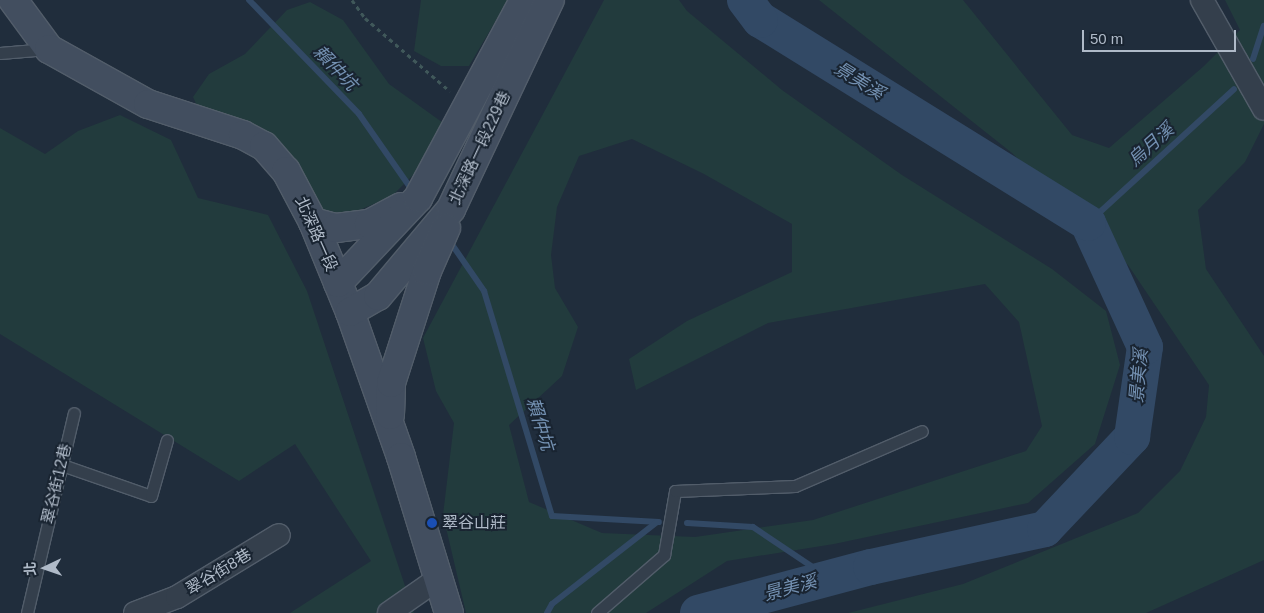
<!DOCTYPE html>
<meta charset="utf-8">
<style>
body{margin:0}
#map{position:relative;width:1264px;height:613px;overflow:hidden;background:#202d3c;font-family:Helvetica,"Noto Sans TC",sans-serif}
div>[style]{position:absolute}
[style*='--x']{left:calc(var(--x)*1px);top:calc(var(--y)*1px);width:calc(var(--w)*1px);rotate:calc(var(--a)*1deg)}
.green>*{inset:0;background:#223b3d}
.stream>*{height:6px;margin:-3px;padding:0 3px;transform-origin:3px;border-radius:3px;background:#324965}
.river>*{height:36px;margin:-18px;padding:0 18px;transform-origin:18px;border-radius:18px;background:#324965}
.path>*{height:3px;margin-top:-1.5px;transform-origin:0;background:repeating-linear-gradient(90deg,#40585a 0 4px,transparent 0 8px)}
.roads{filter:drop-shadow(1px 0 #525d6a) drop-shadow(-1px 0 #525d6a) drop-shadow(0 1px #525d6a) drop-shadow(0 -1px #525d6a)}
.lane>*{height:11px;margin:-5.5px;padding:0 5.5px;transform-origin:5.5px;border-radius:5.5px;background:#343f4c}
.street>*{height:22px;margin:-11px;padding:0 11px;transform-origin:11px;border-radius:11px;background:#343f4c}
.secondary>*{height:28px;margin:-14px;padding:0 14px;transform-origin:14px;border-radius:14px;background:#424e5f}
.dots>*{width:14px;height:14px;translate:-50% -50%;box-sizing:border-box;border:2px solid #192431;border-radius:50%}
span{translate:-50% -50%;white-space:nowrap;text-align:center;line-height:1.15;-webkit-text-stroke:4px #192431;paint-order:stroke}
.street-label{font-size:16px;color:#afbac8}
.poi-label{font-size:16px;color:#afbac8}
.left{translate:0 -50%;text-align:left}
.water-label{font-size:18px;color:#7491b2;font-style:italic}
.north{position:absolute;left:20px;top:543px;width:50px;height:50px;-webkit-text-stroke:4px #192431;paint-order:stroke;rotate:267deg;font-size:14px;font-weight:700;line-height:20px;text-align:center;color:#afbac8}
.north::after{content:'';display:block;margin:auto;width:18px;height:22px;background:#afbac8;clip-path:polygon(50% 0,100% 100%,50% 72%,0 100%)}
.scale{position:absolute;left:1082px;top:30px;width:154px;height:22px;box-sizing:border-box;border:2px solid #afbac8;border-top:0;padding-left:6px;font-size:15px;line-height:18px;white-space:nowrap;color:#afbac8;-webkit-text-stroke:4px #192431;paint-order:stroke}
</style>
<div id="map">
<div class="green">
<div style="clip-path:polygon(421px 0,508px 0,469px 66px,441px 66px,414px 51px)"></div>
<div style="clip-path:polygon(evenodd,604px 0,679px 0,687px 11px,782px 90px,902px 175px,1052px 269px,1106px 311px,1120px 365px,1095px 444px,1028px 503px,834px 544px,727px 561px,646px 613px,466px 613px,443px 515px,454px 423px,436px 391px,423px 338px,604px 0,632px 139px,704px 174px,792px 224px,792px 272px,687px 321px,629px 359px,636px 390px,768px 323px,985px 284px,1019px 322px,1042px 426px,1026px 451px,813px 520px,695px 537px,602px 533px,529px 502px,509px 425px,562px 376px,578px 327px,555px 288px,551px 255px,557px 207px,579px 156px,632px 139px)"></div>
<div style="clip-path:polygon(819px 0,963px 0,1072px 135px,1109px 148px,1204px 66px,1240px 30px,1225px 0,1264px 0,1264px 124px,1245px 162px,1198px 210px,1206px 269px,1264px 356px,1264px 560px,1146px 613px,848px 613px,963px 584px,1138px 513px,1180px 471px,1206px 417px,1209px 385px,1128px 265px,1012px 153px)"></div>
<div style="clip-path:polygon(310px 2px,343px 20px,389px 84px,446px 125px,430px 158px,392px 196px,355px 212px,325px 213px,301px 171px,198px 108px,193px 97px,209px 74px,245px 54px,287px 10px)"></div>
<div style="clip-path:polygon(120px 115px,171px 140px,198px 198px,268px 215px,307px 291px,414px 613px,290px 613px,371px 561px,295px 444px,239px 481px,0 334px,0 128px,45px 154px,78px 131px)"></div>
</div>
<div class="stream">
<div style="--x:249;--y:0;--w:158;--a:46"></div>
<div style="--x:359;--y:114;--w:89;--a:55.1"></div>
<div style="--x:1253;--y:59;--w:35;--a:-72"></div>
<div style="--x:1088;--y:223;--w:198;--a:-42.5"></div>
<div style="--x:453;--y:246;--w:55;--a:55.4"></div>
<div style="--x:484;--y:291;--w:235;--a:73.2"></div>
<div style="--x:552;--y:516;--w:107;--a:3.2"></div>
<div style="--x:687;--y:523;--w:66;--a:3.5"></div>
<div style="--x:753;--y:527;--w:92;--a:33.9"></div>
<div style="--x:547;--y:613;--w:10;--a:-61"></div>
<div style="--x:552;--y:604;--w:133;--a:-38"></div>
</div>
<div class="river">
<div style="--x:698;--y:613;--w:179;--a:-14.9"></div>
<div style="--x:871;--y:567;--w:178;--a:-12.3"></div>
<div style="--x:1045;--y:529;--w:127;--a:-46.6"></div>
<div style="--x:1132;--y:437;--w:91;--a:-81.8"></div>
<div style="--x:1145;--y:347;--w:136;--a:-114.7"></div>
<div style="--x:1088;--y:223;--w:386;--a:-148.2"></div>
<div style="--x:760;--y:20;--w:25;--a:-127"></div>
</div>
<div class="path">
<div style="--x:352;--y:0;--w:22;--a:54"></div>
<div style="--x:365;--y:18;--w:112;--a:40.7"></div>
</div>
<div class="roads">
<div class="lane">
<div style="--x:0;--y:53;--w:47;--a:-4.9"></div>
<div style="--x:62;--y:465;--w:94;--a:19.2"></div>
<div style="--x:151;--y:496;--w:58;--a:-74.1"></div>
<div style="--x:27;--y:613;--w:205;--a:-76.8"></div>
<div style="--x:597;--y:613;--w:89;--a:-40.9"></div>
<div style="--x:664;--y:555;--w:65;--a:-80.2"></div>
<div style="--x:675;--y:491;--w:120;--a:-2.4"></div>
<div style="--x:795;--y:486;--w:138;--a:-23.4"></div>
</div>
<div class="street">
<div style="--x:1202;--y:0;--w:125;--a:60.4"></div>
<div style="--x:135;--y:613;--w:45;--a:-20.9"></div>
<div style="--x:177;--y:597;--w:119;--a:-31.3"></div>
<div style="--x:389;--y:613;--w:61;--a:-35"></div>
</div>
<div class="secondary">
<div style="--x:13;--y:0;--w:61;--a:53.7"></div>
<div style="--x:49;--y:49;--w:113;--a:29.1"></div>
<div style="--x:148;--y:104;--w:100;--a:18.1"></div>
<div style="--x:243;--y:135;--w:24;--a:28"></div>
<div style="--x:264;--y:146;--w:33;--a:49"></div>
<div style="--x:286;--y:171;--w:58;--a:62.1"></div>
<div style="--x:313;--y:222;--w:97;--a:67.7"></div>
<div style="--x:350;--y:312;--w:154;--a:70.6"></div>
<div style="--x:401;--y:457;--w:163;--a:72.9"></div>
<div style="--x:313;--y:222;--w:24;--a:15"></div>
<div style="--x:336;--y:228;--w:33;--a:-7"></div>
<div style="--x:369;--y:224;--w:36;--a:-28"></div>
<div style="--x:338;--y:283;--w:117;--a:-46.7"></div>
<div style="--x:418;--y:198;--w:225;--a:-61.8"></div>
<div style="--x:350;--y:312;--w:32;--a:-30"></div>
<div style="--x:378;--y:296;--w:114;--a:-50"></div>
<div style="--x:451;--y:209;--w:231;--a:-64.7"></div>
<div style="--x:390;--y:415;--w:32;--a:-88"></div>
<div style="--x:391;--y:383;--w:118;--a:-72.2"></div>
<div style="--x:427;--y:271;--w:47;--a:-66.2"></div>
</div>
</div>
<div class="dots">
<div style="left:432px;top:523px;background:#1a4fb4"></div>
</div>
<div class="street-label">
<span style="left:480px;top:148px;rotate:-65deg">北深路一段229巷</span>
<span style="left:316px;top:234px;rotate:66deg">北深路一段</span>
<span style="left:57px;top:484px;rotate:-77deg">翠谷街12巷</span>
<span style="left:219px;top:572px;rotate:-31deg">翠谷街8巷</span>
</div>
<div class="poi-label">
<span class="left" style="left:442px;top:523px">翠谷山莊</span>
</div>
<div class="water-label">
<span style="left:335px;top:68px;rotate:46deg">賴仲坑</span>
<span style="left:859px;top:81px;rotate:32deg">景美溪</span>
<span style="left:1151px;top:145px;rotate:-42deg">烏月溪</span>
<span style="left:1139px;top:376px;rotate:-85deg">景美溪</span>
<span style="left:540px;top:424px;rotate:73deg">賴仲坑</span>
<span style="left:790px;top:588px;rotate:-15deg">景美溪</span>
</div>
<div class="north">北</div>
<div class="scale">50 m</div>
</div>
